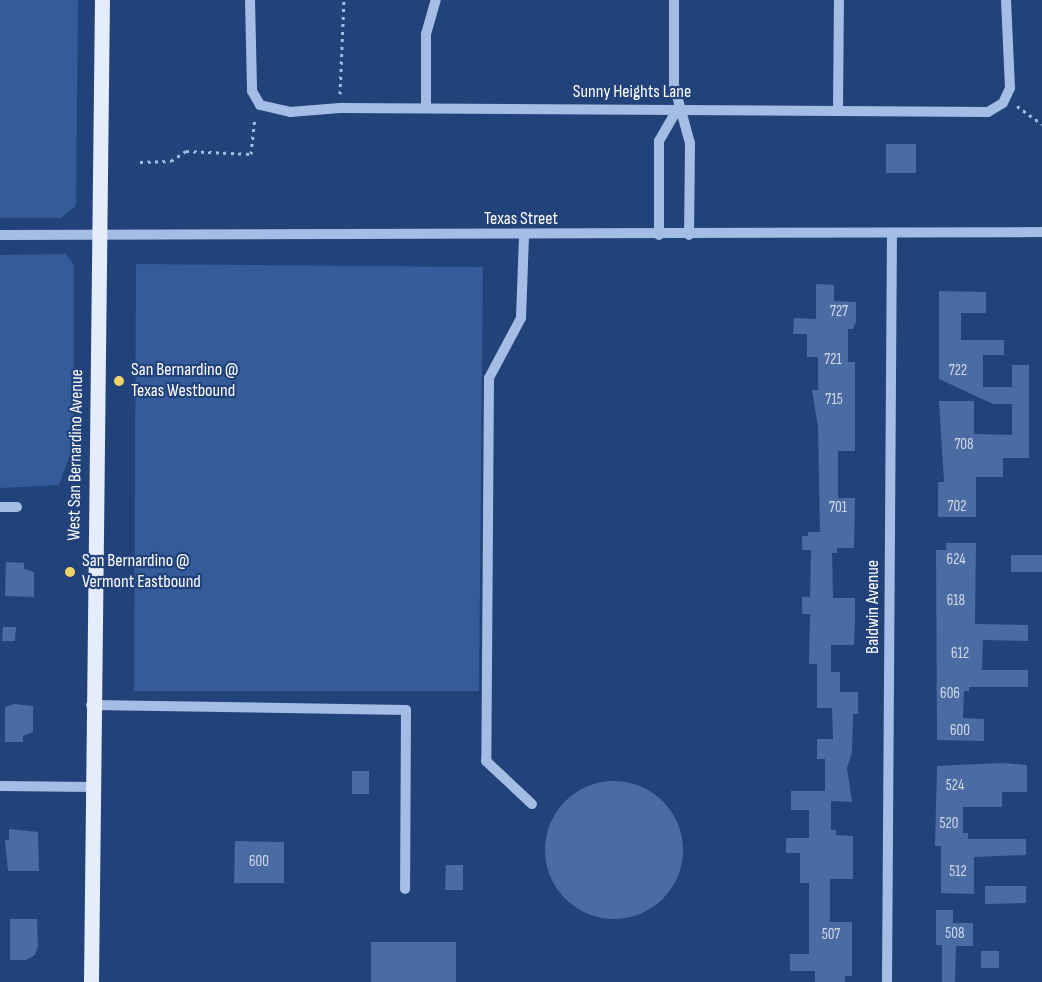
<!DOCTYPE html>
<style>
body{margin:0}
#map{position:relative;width:1042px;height:982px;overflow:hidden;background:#22427a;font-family:"Sofia Sans Condensed",sans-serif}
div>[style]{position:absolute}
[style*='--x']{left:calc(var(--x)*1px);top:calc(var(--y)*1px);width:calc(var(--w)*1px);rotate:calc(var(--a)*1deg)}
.green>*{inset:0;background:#355b98}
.building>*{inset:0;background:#4b6ca3}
.round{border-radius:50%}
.path>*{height:3px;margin-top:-1.5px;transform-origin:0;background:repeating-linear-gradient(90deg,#a4bde5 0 3px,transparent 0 7.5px)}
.minor>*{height:10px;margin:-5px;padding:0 5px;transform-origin:5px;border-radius:5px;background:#a4bde5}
.major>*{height:15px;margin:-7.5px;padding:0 7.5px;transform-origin:7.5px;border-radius:7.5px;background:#e5ecfc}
.dots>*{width:16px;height:16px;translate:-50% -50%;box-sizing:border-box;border:3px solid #22427a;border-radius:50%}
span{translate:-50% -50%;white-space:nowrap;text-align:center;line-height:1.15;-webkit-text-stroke:4.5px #22427a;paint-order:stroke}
.number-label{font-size:15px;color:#d2dae8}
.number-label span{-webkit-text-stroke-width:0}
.street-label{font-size:18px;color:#fff}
.poi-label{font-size:18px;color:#fff}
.left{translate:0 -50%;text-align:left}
</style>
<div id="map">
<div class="green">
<div style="clip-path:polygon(0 0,78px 0,76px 206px,61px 218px,0 218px)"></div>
<div style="clip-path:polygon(66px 254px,74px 265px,74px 444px,59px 485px,0 488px,0 255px)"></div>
<div style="clip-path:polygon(136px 264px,483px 267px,479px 691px,134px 691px)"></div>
</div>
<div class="building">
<div style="clip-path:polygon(886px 144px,916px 144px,916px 173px,886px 173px)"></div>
<div style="clip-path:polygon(816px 284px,834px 285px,834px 301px,856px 302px,856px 322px,853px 329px,848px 329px,848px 362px,855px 362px,855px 451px,838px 451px,838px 498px,855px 498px,854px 548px,837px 548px,837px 553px,832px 553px,833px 598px,855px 598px,855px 617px,854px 645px,831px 645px,831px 672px,840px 672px,840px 692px,858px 692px,858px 714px,853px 714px,852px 752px,847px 768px,852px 802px,831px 801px,831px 830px,836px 830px,836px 835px,853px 836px,853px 879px,830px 879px,830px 922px,852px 922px,852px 976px,845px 976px,845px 982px,815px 982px,815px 971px,790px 971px,790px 954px,809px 954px,809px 883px,800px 883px,800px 853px,786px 853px,786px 838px,809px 838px,809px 810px,791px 810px,791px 791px,825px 791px,825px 759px,817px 759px,817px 739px,833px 739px,832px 708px,817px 708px,817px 664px,809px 664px,810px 614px,802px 614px,802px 597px,810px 597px,811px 550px,802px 550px,802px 536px,808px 536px,808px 532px,820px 532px,818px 427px,812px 390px,818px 390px,818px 357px,807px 357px,807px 334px,793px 334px,794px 318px,816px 319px)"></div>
<div style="clip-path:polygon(939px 291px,986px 292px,986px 313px,961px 313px,961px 340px,1004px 340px,1004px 355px,983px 355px,983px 387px,1012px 387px,1012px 365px,1029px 365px,1029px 458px,1003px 458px,1003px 477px,976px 477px,976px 517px,938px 517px,938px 482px,944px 482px,939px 401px,974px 401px,974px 434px,1012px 435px,1012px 404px,993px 404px,939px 379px)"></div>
<div style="clip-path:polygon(946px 543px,976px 543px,975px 624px,1028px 625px,1028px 641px,983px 640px,982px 670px,1028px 670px,1028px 687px,969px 687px,969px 691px,964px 691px,963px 718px,984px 719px,984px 741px,937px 740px,936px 550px,946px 550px)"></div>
<div style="clip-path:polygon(1011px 555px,1042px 555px,1042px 572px,1011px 572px)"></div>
<div style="clip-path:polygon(6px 562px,24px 563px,24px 569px,34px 572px,34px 597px,5px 596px)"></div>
<div style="clip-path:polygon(3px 627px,16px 627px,15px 641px,2px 641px)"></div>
<div style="clip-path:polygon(14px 704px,33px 706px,33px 732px,23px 736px,23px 742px,5px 742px,5px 707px)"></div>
<div style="clip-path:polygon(1002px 763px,1027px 765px,1027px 792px,1002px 792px,1002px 807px,963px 807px,963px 833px,968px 833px,968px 839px,1026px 839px,1026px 855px,974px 857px,974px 894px,941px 893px,941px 846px,935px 846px,937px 766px)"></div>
<div style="clip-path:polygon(352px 771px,369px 771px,369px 794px,352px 794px)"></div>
<div class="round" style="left:545px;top:781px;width:138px;height:138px"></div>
<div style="clip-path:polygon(9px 829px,38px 832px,39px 871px,8px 871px,5px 840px,9px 840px)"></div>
<div style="clip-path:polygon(235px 841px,284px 842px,284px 883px,234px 883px)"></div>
<div style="clip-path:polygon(446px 865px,463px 865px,463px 890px,445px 890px)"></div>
<div style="clip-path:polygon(985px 886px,1026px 886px,1026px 903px,985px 904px)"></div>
<div style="clip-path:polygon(936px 910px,953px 910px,953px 923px,973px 923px,973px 946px,956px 946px,955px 982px,942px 982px,942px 945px,936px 945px)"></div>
<div style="clip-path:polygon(10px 919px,37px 919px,38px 947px,35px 955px,26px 960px,10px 960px)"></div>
<div style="clip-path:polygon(371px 942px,456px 942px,456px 982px,371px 982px)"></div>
<div style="clip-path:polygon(981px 951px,999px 951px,999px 968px,981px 968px)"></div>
</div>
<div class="path">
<div style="--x:340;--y:94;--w:94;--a:-87.6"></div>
<div style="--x:1017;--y:106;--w:31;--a:36"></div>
<div style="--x:140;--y:162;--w:31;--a:-2"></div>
<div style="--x:171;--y:161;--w:18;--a:-34"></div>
<div style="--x:186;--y:151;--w:65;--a:2.6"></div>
<div style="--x:251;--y:154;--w:36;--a:-84"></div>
</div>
<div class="minor">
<div style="--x:250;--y:0;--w:91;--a:88.7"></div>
<div style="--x:252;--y:91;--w:16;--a:60"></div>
<div style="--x:260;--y:105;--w:31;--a:13"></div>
<div style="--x:290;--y:112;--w:50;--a:-4.6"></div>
<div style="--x:340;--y:108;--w:648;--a:0.35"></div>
<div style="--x:988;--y:112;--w:17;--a:-31"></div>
<div style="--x:1003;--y:103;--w:17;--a:-65"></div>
<div style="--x:1010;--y:88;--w:88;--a:-92.6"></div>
<div style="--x:674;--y:0;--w:85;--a:90"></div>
<div style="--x:674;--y:85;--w:60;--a:74.6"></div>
<div style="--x:690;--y:143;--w:92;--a:90.6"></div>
<div style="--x:426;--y:108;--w:74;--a:-90"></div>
<div style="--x:426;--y:34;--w:35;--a:-74"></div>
<div style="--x:838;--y:109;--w:109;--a:-89.5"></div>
<div style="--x:0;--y:235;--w:1042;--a:-0.16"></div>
<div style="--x:659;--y:235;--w:94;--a:-90"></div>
<div style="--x:659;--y:141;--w:38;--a:-60"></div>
<div style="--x:524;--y:236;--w:82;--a:92.1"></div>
<div style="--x:521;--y:318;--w:68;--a:118.1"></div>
<div style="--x:489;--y:378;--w:383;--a:90.4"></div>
<div style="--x:486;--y:761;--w:63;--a:43.1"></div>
<div style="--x:0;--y:507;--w:17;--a:0"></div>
<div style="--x:91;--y:705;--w:315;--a:0.9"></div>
<div style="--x:406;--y:710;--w:179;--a:90.3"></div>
<div style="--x:0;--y:786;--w:93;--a:0.6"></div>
<div style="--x:887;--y:982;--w:749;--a:-89.62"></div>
</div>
<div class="major">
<div style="--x:91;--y:982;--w:982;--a:-89.36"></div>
</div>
<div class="dots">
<div style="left:119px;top:381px;background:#f0d367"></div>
<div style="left:70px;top:572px;background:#f0d367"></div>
</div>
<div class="number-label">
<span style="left:839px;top:312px">727</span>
<span style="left:833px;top:360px">721</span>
<span style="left:958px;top:371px">722</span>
<span style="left:834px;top:400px">715</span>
<span style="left:964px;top:445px">708</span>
<span style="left:957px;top:507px">702</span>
<span style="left:838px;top:508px">701</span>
<span style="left:956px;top:560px">624</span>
<span style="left:956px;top:601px">618</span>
<span style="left:960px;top:654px">612</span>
<span style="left:950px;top:694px">606</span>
<span style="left:960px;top:731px">600</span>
<span style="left:955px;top:786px">524</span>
<span style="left:949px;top:824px">520</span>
<span style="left:259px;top:862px">600</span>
<span style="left:958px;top:872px">512</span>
<span style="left:955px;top:934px">508</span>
<span style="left:831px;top:935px">507</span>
</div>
<div class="street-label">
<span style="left:632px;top:92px">Sunny Heights Lane</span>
<span style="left:521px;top:219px">Texas Street</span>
<span style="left:76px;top:455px;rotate:-89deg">West San Bernardino Avenue</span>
<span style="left:873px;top:607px;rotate:-90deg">Baldwin Avenue</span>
</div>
<div class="poi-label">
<span class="left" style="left:131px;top:381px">San Bernardino @<br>Texas Westbound</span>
<span class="left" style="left:82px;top:572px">San Bernardino @<br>Vermont Eastbound</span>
</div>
</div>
